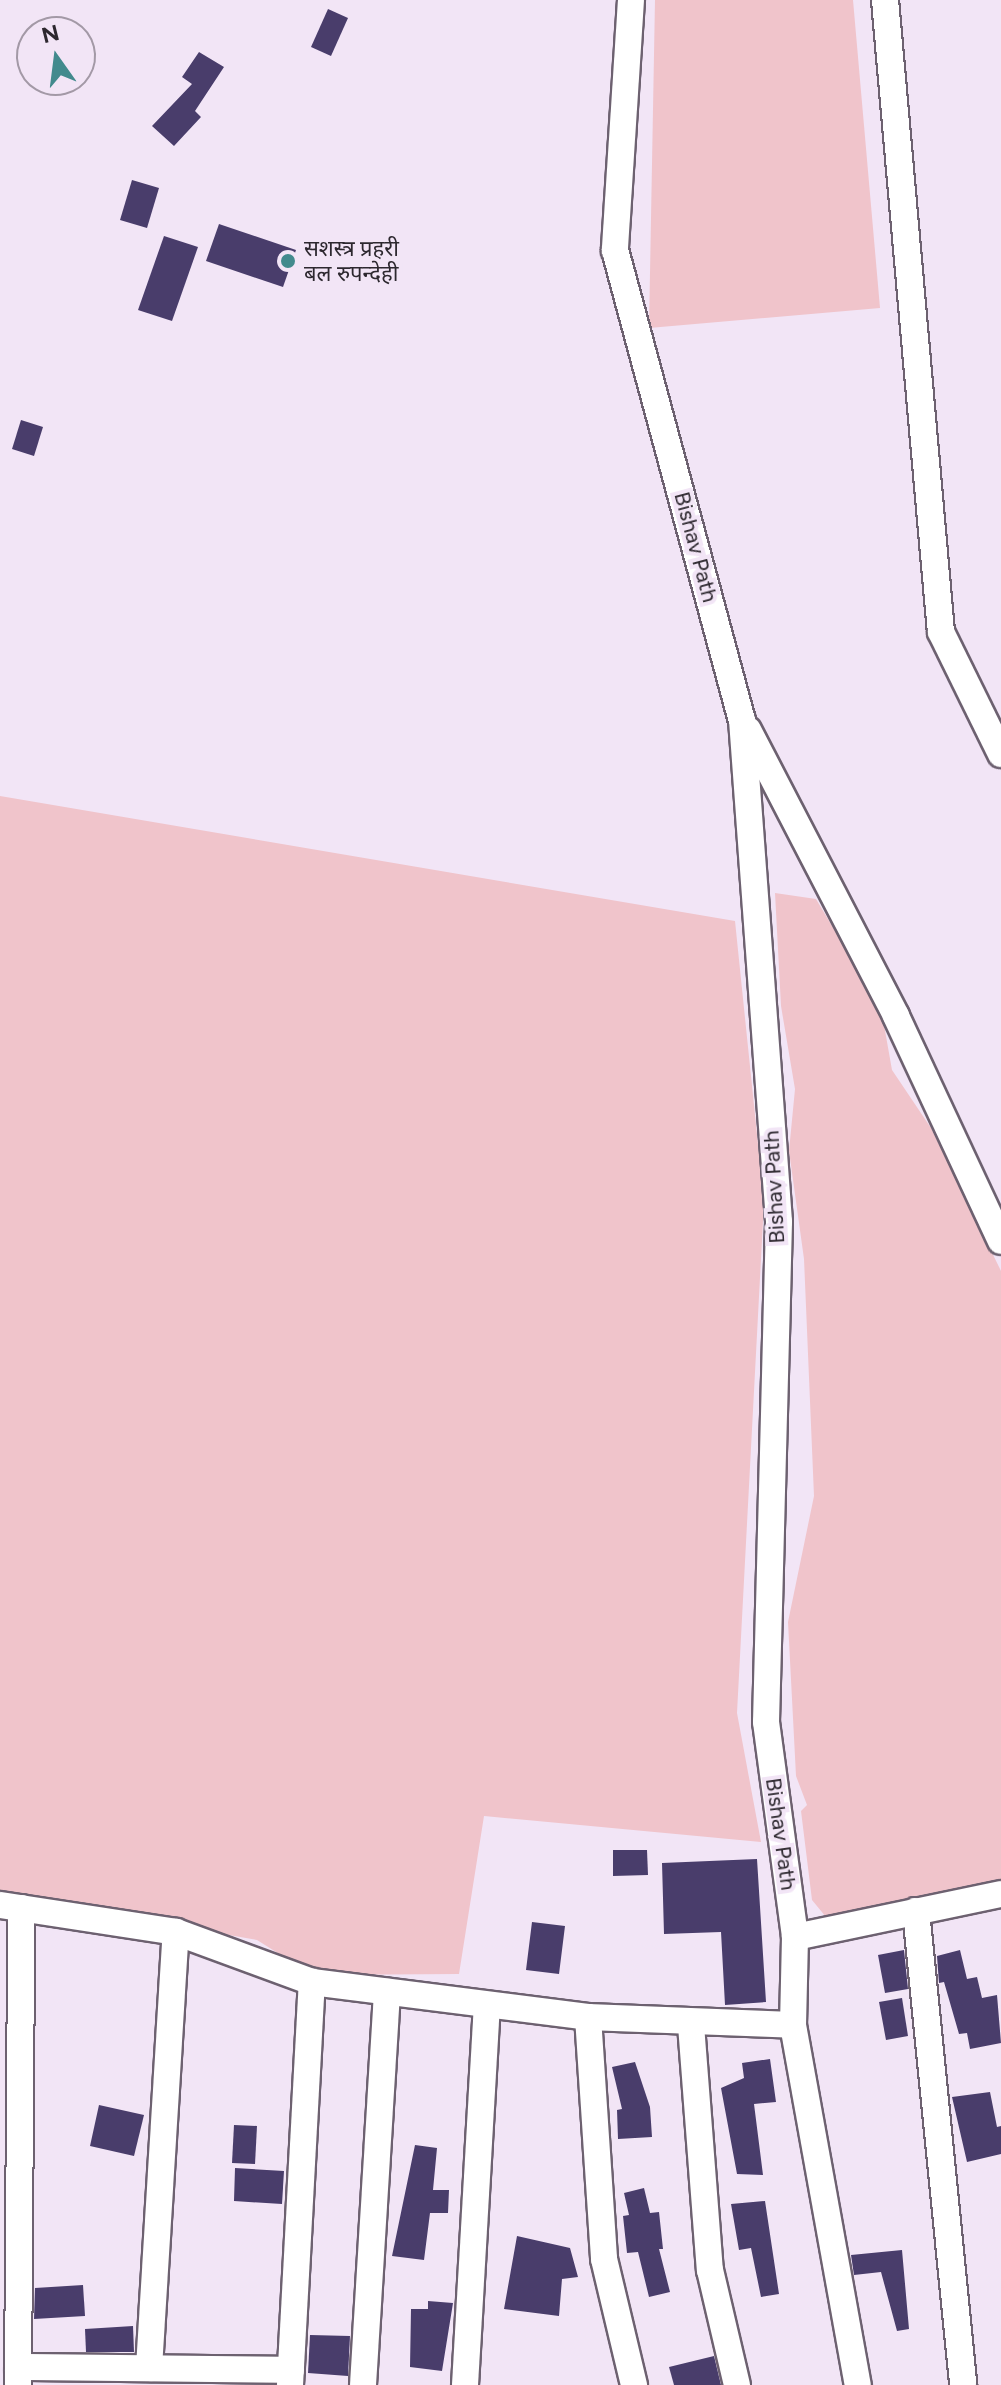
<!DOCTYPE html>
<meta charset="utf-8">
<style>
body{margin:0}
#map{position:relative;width:1001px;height:2385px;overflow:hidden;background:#f2e5f6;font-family:Figtree,"Noto Sans Devanagari",sans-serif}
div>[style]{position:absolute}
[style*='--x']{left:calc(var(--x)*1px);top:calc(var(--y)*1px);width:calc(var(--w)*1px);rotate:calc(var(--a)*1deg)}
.green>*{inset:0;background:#f0c4cb}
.building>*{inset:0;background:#493d6b}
.roads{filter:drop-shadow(2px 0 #6d6170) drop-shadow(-2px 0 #6d6170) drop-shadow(0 2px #6d6170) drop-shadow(0 -2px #6d6170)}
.street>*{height:26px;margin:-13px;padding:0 13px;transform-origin:13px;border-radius:13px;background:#fff}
.dots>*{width:22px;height:22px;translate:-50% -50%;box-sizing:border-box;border:4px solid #f2e5f6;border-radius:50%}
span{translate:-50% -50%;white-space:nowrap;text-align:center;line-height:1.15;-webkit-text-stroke:8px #f2e5f6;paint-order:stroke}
.poi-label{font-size:22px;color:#2d282f}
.left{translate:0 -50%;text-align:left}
.street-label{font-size:22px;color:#2d282f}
.north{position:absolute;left:16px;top:16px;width:80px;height:80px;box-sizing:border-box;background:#f2e5f6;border:2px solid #a399a6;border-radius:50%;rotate:346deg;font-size:22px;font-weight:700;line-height:32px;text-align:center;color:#2d282f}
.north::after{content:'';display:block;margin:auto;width:28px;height:36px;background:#428a8d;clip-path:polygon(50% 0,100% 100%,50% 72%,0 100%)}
</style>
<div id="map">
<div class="green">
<div style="clip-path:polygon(655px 0,853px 0,880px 308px,649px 328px)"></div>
<div style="clip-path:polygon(0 796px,735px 921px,764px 1202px,737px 1713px,761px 1842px,484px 1816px,459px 1974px,313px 1975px,257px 1940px,0 1895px)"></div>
<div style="clip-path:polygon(775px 893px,816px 899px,881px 1008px,892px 1070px,931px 1128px,1001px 1271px,1001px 1885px,826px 1917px,812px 1900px,801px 1811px,807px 1805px,796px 1776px,788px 1622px,814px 1496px,804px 1259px,789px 1151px,795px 1089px,781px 1006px)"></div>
</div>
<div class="building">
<div style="clip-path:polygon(328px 9px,348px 18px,331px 56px,311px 47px)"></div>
<div style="clip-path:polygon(199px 52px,224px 67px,195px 111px,201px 117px,174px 146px,152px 126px,192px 84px,182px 77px)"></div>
<div style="clip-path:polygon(132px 180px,159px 188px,147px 228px,120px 220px)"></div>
<div style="clip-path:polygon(219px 224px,296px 250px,283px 287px,206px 261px)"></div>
<div style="clip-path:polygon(164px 236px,198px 247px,172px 321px,138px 310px)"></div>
<div style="clip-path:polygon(21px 420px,43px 427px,34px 456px,12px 449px)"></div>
<div style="clip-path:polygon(613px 1850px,647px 1850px,648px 1875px,613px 1876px)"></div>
<div style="clip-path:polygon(757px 1859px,766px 2002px,725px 2005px,721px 1932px,664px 1934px,662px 1863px)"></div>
<div style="clip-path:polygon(532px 1922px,565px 1926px,559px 1974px,526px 1970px)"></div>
<div style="clip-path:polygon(904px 1950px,908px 1989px,885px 1993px,878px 1955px)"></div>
<div style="clip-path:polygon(960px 1950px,967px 1979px,977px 1977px,982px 1998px,997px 1995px,1001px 2043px,970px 2049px,967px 2033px,959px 2034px,944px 1982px,939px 1983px,937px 1956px)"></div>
<div style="clip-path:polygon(902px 1998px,908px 2036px,886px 2040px,879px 2002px)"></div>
<div style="clip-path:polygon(770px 2059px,776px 2102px,754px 2104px,763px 2175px,737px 2174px,721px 2088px,744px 2078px,742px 2063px)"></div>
<div style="clip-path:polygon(635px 2062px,650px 2107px,652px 2137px,618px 2139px,617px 2110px,622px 2109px,612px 2067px)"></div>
<div style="clip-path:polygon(990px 2092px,997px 2127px,1001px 2126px,1001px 2154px,967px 2162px,952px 2097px)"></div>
<div style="clip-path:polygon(99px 2105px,144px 2115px,134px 2156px,90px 2146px)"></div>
<div style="clip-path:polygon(234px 2125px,257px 2126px,255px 2164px,232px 2163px)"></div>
<div style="clip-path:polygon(415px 2145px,437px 2148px,433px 2190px,449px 2190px,448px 2213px,430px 2213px,424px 2260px,392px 2256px)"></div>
<div style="clip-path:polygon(235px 2168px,284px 2171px,282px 2204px,234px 2201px)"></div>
<div style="clip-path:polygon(644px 2188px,650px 2213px,659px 2212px,663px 2249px,659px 2249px,670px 2292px,649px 2297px,638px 2252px,627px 2253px,623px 2216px,629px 2215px,624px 2193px)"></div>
<div style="clip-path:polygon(765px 2201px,779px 2294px,761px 2297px,751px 2248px,739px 2250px,731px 2204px)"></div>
<div style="clip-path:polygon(517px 2236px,570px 2248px,578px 2277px,562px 2279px,559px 2316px,504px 2309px)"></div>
<div style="clip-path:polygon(902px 2250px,909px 2329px,897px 2331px,881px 2272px,854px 2275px,851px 2255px)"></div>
<div style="clip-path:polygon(83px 2285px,85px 2316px,34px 2319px,35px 2288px)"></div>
<div style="clip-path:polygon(428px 2301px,453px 2303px,442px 2371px,410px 2367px,411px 2309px,428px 2309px)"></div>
<div style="clip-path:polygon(133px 2326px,134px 2352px,86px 2352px,85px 2329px)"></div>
<div style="clip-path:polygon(310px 2335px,350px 2336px,348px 2376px,308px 2373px)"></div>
<div style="clip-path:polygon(714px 2356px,721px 2385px,674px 2385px,669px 2367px)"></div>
</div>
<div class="roads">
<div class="street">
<div style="--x:631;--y:0;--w:251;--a:93.7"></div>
<div style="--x:615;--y:250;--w:487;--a:74.9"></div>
<div style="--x:742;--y:720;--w:503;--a:85.78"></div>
<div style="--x:779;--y:1222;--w:500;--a:91.49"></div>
<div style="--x:766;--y:1722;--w:217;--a:82.3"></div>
<div style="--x:795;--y:1937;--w:88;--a:91.3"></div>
<div style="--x:793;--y:2025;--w:366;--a:79.8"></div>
<div style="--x:885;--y:0;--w:634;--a:84.94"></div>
<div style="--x:941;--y:632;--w:136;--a:63.8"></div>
<div style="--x:748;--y:730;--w:322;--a:62.6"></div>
<div style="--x:896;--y:1016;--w:248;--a:65"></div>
<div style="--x:0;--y:1905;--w:178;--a:8.7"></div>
<div style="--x:176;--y:1932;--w:145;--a:20.2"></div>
<div style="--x:312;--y:1982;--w:278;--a:7.2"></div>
<div style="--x:588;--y:2017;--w:205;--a:2.2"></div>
<div style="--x:916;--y:1911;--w:476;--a:84.3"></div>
<div style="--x:795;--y:1937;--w:210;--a:-11.8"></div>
<div style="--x:588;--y:2017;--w:243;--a:86.2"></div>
<div style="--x:604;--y:2259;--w:130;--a:76.6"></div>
<div style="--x:691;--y:2025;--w:246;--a:85.6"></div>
<div style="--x:710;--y:2270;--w:118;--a:76.8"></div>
<div style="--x:18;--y:2367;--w:273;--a:0.6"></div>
<div style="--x:149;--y:2368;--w:437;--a:-86.5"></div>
<div style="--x:18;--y:2385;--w:477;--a:-89.6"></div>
<div style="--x:290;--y:2385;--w:404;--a:-86.9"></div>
<div style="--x:363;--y:2385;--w:394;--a:-86.5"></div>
<div style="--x:465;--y:2385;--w:379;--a:-86.7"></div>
</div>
</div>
<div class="dots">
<div style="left:288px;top:261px;background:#428a8d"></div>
</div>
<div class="poi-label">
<span class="left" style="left:304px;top:261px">सशस्त्र प्रहरी<br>बल रुपन्देही</span>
</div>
<div class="street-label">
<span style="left:696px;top:547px;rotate:75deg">Bishav Path</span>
<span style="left:774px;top:1187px;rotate:-93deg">Bishav Path</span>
<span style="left:781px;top:1834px;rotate:82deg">Bishav Path</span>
</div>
<div class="north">N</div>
</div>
